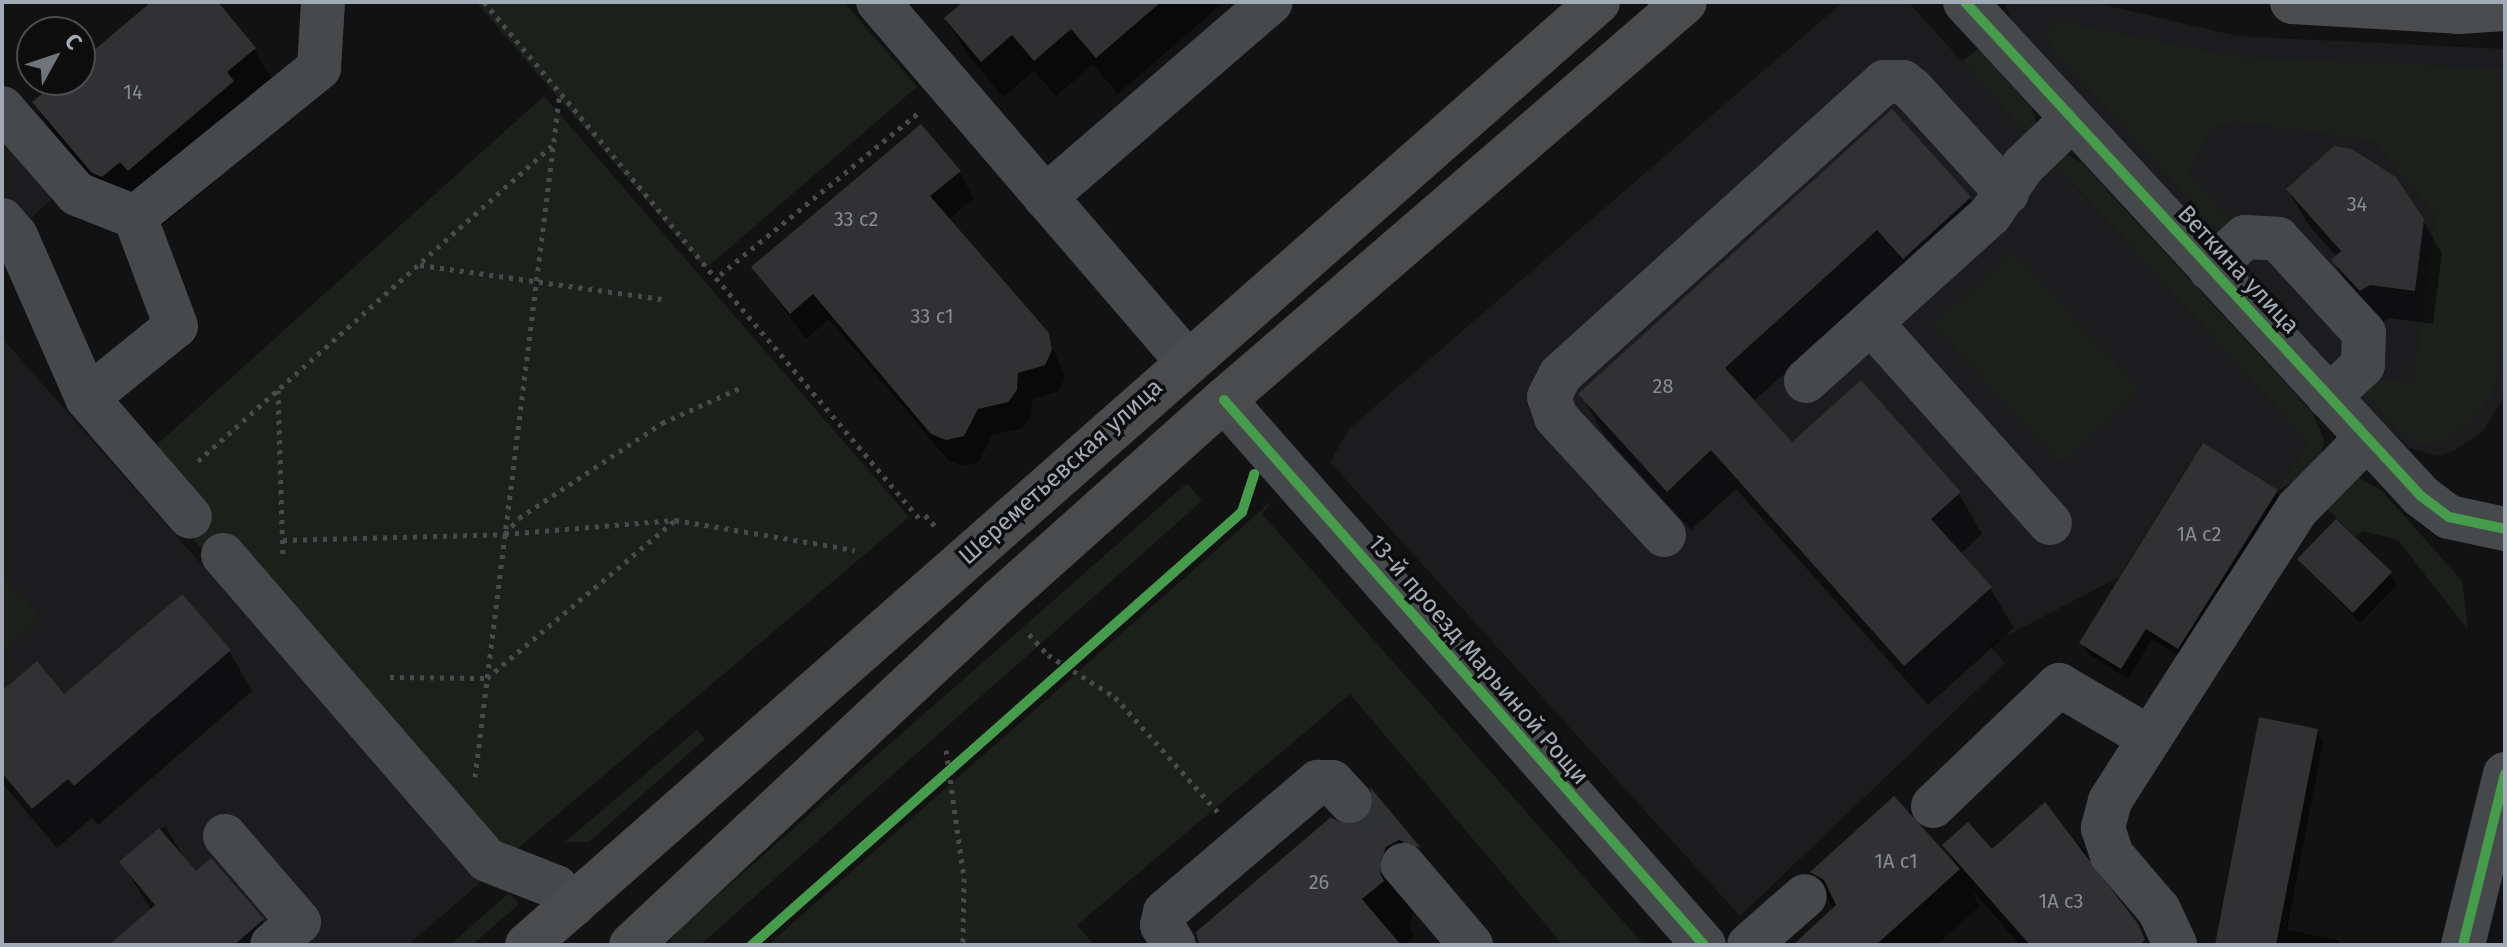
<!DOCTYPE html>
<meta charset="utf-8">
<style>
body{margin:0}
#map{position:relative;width:2507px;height:947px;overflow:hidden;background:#121212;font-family:"Fira Sans",sans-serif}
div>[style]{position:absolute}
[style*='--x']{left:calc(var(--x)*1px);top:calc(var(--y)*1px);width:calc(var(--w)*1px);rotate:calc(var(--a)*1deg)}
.built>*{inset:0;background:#1c1c1e}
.green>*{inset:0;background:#1b211a}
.shadow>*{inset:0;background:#0007}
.building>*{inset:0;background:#313133}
.minor-tunnel>*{height:44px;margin-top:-22px;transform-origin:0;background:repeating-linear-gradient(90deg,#2f3133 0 44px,transparent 0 66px)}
.path>*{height:5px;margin-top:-2.5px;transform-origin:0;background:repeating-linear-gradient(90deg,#484a4d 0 4px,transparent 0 10px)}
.minor>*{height:44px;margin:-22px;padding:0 22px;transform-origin:22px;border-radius:22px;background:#46494b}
.major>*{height:44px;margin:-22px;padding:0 22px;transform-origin:22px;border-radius:22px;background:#494b4d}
.cycleway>*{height:10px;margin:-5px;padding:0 5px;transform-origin:5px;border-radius:5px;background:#469c4c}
span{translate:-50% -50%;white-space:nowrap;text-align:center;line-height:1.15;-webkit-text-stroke:7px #0d0d0e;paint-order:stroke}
.number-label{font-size:20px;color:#868c94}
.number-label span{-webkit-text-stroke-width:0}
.street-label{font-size:24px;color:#a2abb5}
.frame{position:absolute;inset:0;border:4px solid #a2abb5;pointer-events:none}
.north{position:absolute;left:16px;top:16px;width:80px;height:80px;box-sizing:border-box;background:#0d0d0e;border:2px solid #494c51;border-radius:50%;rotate:50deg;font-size:22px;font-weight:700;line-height:32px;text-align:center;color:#a2abb5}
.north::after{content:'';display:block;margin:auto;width:28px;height:36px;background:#70757c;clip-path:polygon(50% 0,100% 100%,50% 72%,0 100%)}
</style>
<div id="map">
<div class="built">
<div style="clip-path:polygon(1843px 2px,1908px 2px,2309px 443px,2278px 490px,2202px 444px,2119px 577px,1989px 645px,2005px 663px,1740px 916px,1330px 462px,1349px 429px)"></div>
<div style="clip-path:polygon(2005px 2px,2092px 2px,2237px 36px,2505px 49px,2505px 395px,2484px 430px,2454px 451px,2436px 456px,2408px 447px,2397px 437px,2010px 18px)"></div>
<div style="clip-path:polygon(2px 141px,52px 199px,19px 229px,2px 209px)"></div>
<div style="clip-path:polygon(2px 338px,481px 882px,408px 945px,2px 945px)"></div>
</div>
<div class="green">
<div style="clip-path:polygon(476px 2px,844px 2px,917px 87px,705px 269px)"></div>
<div style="clip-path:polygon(2059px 22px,2235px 57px,2505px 69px,2505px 306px,2496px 379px,2490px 398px,2472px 420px,2446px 440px,2424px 445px,2401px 433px,2363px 391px,2375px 380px,2413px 382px,2436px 215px,2374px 140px,2233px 121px,2212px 127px,2187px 173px,2231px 221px,2219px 232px,2053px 49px,2047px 33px)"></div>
<div style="clip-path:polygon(1978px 49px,2031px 107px,2036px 122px,2029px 136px,1962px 61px)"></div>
<div style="clip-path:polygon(544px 96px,909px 517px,486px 875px,131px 468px)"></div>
<div style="clip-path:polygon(2067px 155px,2082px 163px,2312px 412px,2324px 440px,2321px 455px,2298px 480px,2278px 490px,2309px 443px,2052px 160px)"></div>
<div style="clip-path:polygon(2013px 253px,2140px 390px,2061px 463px,1934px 325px)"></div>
<div style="clip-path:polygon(2355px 476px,2382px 491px,2462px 581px,2468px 630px,2398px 540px,2362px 531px,2356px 537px,2317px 499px)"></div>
<div style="clip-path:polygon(1187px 483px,1202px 501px,700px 945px,667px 945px,678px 930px)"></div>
<div style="clip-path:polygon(1274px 499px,1262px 514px,1644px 945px,1563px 945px,1350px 694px,1077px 925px,1094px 945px,768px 945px)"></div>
<div style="clip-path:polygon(2px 574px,41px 618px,2px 653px)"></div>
<div style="clip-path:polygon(697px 730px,705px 739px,589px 842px,565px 842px)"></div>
<div style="clip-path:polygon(509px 893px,519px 904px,472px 945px,450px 945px)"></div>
</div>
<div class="shadow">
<div style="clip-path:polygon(154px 2px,215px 2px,254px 49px,287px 105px,265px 139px,162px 226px,136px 233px,67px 159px,35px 103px,61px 80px,80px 80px,80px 64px)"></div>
<div style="clip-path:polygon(966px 2px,1224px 2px,1118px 94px,1093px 65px,1056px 96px,1034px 71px,1003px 97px,968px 55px,946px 19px)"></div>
<div style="clip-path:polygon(1892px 112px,1970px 198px,1993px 238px,1901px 269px,1753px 402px,1792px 445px,1959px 494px,1982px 534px,1960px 554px,1990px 588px,2014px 628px,1928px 705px,1736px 489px,1691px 530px,1604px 435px,1581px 394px)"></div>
<div style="clip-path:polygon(959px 172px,974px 198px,948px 220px,1047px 335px,1065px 377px,1059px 391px,1032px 399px,1031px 417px,1023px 428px,992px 435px,979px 462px,962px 466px,948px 460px,829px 319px,806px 339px,753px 268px)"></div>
<div style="clip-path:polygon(2288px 190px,2423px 220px,2442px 254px,2433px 324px,2389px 318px,2382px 323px,2352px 293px,2333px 260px,2337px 257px,2307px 223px)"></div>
<div style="clip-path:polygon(2277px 492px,2283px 503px,2184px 659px,2152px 639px,2128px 679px,2088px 654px,2081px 643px)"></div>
<div style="clip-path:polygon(2300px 560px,2390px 574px,2397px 585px,2360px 623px)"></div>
<div style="clip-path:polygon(229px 651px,252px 691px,98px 825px,92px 818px,57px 848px,2px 783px,2px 694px,64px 696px)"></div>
<div style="clip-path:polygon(2316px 731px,2323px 742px,2287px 930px,2338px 940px,2341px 945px,2217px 945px)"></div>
<div style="clip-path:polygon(1374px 795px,1419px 849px,1449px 900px,1417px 901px,1409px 925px,1414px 936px,1404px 945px,1201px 945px,1343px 827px,1368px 821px,1376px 808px)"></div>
<div style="clip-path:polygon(2044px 805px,2081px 846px,2146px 945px,2020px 945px,1973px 891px,1979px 907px,1936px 945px,1796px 945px,1834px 909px,1813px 872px,1956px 865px,1945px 846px,1992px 851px)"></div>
<div style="clip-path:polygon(165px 826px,188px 865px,262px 920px,276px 945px,112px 945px,152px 911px,121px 862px)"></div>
</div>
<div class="building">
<div style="clip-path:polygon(151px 2px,218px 2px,256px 48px,227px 72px,234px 81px,128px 171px,120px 162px,102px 177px,92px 173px,32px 102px,59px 80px,80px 80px,80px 62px)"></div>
<div style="clip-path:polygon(963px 2px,1161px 2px,1096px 58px,1071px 29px,1034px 61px,1012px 35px,981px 62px,944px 18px)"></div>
<div style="clip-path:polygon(1892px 109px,1971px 197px,1903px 259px,1877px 230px,1725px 368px,1792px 442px,1861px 380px,1961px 492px,1931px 519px,1992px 587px,1904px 666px,1711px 450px,1667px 492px,1578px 394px)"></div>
<div style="clip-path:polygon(921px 124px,961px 171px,930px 196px,1049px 333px,1052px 350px,1045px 365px,1018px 373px,1017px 390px,1008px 402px,978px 409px,964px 436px,946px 440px,931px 434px,813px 294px,790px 314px,751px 267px)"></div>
<div style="clip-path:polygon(2334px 146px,2352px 149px,2396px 177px,2424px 219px,2415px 291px,2370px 285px,2360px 291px,2331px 260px,2341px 251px,2286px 189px)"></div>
<div style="clip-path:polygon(2203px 443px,2278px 490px,2178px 649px,2146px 629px,2121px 669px,2079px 643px)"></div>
<div style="clip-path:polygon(2336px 519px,2392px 572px,2353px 613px,2297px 559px)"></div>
<div style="clip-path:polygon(182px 594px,231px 650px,74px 786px,68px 779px,32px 809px,2px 773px,2px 691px,37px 661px,64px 694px)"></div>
<div style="clip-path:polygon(2259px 717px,2318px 729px,2276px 945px,2215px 945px)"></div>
<div style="clip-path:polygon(1370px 787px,1421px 848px,1399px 840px,1386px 847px,1378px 869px,1384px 881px,1362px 899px,1401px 945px,1199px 945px,1196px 932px,1331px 817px,1344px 825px,1367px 820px,1374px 807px)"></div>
<div style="clip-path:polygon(1894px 796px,1960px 869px,1876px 945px,1793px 945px,1836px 905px,1824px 880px,1810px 872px)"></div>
<div style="clip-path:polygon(2045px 802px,2138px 924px,2145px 940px,2140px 945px,2030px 945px,1942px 845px,1968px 822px,1992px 849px)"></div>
<div style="clip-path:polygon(159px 828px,196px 871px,211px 858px,264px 919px,234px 945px,109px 945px,155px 905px,119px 862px)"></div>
</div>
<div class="minor-tunnel">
<div style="--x:1350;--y:801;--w:83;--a:50.4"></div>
</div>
<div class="path">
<div style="--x:484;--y:2;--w:361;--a:50"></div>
<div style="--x:917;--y:114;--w:259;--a:140.8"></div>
<div style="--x:716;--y:278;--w:316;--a:49.8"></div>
<div style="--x:420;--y:265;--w:244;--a:8"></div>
<div style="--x:278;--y:390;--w:166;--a:88.3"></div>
<div style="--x:198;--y:461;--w:474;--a:-41.7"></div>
<div style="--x:925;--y:515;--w:15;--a:48"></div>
<div style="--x:505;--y:534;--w:21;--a:-49"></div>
<div style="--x:519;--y:518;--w:172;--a:-33.6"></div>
<div style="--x:662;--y:423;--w:85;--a:-24.2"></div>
<div style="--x:283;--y:540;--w:222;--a:-1.5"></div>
<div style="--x:505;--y:534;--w:171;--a:-4.7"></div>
<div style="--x:675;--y:520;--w:182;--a:9.5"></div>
<div style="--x:1029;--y:634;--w:28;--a:48"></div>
<div style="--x:1048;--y:655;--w:79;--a:32.1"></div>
<div style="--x:1115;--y:697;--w:154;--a:48.2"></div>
<div style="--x:390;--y:677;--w:97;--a:0.6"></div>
<div style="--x:487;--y:678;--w:246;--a:-40"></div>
<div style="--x:946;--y:750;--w:129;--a:82"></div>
<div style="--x:964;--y:878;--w:67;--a:90.9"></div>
<div style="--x:475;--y:777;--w:690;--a:-82.93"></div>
</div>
<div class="minor">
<div style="--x:878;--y:2;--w:472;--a:49.3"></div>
<div style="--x:1965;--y:2;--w:672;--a:47.29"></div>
<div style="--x:2421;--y:496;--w:35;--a:37"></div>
<div style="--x:2449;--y:517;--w:57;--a:12.1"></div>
<div style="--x:2;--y:108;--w:114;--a:48.9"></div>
<div style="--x:77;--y:194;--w:62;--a:21.6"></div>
<div style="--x:135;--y:217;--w:237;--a:-39"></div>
<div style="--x:319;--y:68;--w:66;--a:-86.5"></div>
<div style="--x:1045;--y:197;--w:298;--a:-40.8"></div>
<div style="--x:2;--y:220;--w:21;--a:49"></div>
<div style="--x:16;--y:236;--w:177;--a:66.3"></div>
<div style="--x:87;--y:398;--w:114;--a:-39"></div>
<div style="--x:176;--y:326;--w:116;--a:-110.6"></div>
<div style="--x:2210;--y:269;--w:47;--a:-42.4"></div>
<div style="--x:2245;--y:237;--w:33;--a:3"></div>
<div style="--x:2278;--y:239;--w:127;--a:47.5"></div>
<div style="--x:2364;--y:333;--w:32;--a:92"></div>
<div style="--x:2363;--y:365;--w:47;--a:136.7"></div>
<div style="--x:1872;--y:324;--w:267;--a:48.2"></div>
<div style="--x:1806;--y:381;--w:248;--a:-42.1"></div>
<div style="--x:1990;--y:215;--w:59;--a:-56"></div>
<div style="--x:2023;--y:166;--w:68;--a:-43.8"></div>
<div style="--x:87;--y:398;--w:157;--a:49.1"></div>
<div style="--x:1224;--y:400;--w:726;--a:48.63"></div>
<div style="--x:1664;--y:535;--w:160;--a:-132.5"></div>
<div style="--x:1556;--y:417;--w:21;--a:-109"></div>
<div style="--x:1549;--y:397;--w:25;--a:-63"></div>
<div style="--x:1560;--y:375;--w:437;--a:-42.1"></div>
<div style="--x:1884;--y:82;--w:19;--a:0"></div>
<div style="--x:1903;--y:82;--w:11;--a:38"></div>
<div style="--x:1912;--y:89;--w:141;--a:47.6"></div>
<div style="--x:223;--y:555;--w:403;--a:49.1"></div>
<div style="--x:487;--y:860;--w:74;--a:21.4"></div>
<div style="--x:556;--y:887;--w:25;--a:47"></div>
<div style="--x:2150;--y:738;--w:75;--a:122.4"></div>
<div style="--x:2110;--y:801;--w:28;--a:105"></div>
<div style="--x:2103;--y:828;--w:28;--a:72"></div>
<div style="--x:2112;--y:855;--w:72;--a:49.5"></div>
<div style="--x:2159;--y:910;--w:38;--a:65"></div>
<div style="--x:1933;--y:806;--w:175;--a:-43.8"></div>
<div style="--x:2059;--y:685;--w:105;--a:30.2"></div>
<div style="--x:2150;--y:738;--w:272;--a:-57.3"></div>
<div style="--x:2297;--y:509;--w:100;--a:-45.4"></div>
<div style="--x:225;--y:836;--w:113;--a:49.3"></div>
<div style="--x:299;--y:922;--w:35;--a:140"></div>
<div style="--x:1403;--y:865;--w:105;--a:49.6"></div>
<div style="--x:1174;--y:945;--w:23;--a:-121"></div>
<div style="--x:1162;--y:925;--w:13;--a:-77"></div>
<div style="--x:1165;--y:912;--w:201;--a:-40.4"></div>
<div style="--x:1318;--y:782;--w:14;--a:0"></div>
<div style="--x:1332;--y:782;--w:26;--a:47"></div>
<div style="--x:1749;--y:945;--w:74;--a:-41.2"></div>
<div style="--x:2463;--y:945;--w:176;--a:-76.2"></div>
</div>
<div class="major">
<div style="--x:2292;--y:2;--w:166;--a:3.4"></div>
<div style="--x:2458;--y:12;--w:47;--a:-3.7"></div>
<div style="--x:527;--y:945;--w:1427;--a:-41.36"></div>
<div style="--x:631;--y:945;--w:504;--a:-43.07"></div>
<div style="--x:999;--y:601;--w:302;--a:-41.8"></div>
<div style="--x:1224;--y:400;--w:609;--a:-40.81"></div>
</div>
<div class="cycleway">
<div style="--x:1965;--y:2;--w:672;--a:47.29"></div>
<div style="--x:2421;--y:496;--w:35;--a:37"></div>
<div style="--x:2449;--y:517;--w:57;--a:12.1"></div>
<div style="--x:1224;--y:400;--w:726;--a:48.63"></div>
<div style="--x:752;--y:945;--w:654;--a:-41.47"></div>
<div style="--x:1242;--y:512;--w:40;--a:-72"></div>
<div style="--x:2463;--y:945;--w:176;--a:-76.2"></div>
</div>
<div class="number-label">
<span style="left:133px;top:92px">14</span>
<span style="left:2357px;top:204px">34</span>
<span style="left:856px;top:219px">33 с2</span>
<span style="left:932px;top:316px">33 с1</span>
<span style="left:1663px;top:386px">28</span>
<span style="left:2199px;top:534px">1А с2</span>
<span style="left:1896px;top:861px">1А с1</span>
<span style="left:1319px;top:882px">26</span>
<span style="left:2061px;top:901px">1А с3</span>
</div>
<div class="street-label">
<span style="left:2238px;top:270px;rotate:47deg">Веткина улица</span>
<span style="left:1061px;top:472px;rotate:-42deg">Шереметьевская улица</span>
<span style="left:1478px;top:660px;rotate:49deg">13-й проезд Марьиной Рощи</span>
</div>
<div class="frame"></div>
<div class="north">С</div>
</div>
